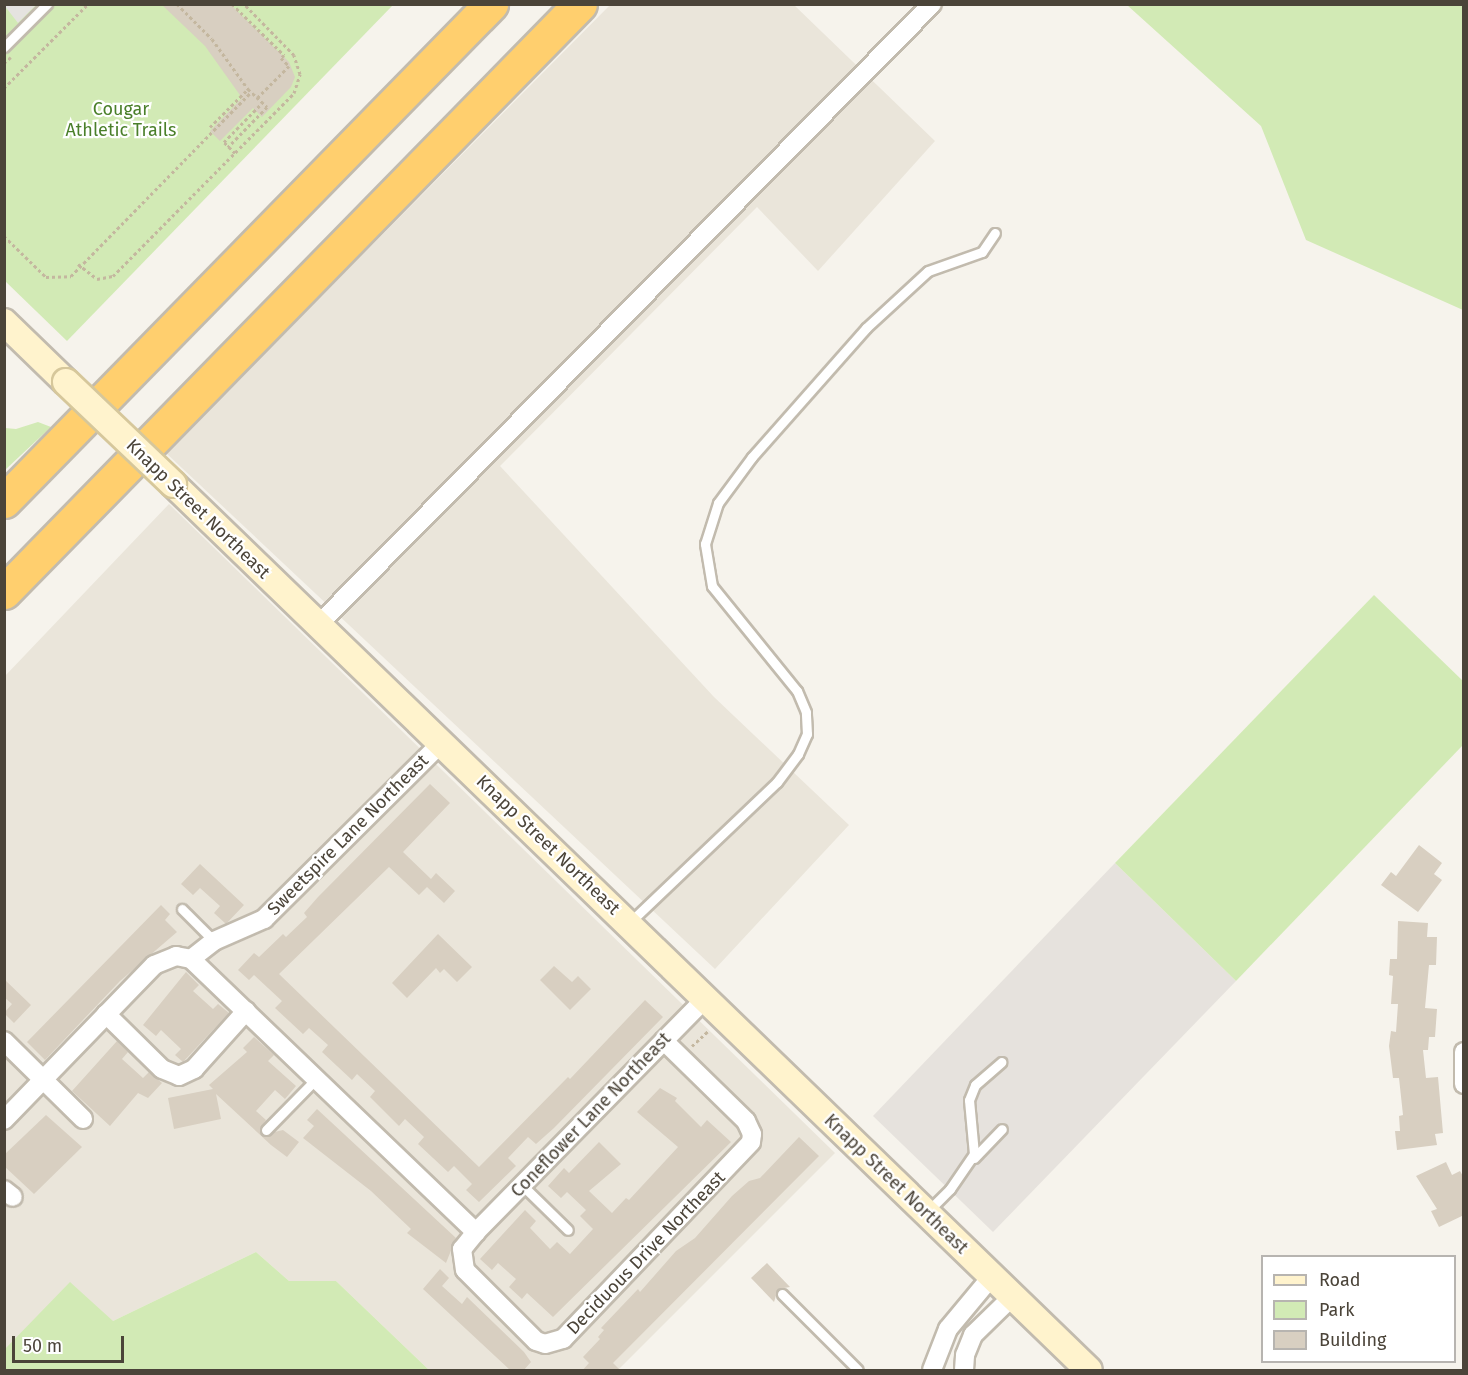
<!DOCTYPE html>
<style>
body{margin:0}
#map{position:relative;width:1468px;height:1375px;overflow:hidden;background:#f6f3ec;font-family:"Fira Sans",sans-serif}
div>[style]{position:absolute}
[style*='--x']{left:calc(var(--x)*1px);top:calc(var(--y)*1px);width:calc(var(--w)*1px);rotate:calc(var(--a)*1deg)}
.residential>*{inset:0;background:#eae5da}
.industrial>*{inset:0;background:#e6e2dd}
.green>*{inset:0;background:#d2eab5}
.parking>*{inset:0;background:#e5e3e0}
.building>*{inset:0;background:#d8cfc1}
.path>*{height:3px;margin-top:-1.5px;transform-origin:0;background:repeating-linear-gradient(90deg,#c4b79f 0 3px,transparent 0 6px)}
.roads{filter:drop-shadow(2px 0 #c2bbae) drop-shadow(-2px 0 #c2bbae) drop-shadow(0 2px #c2bbae) drop-shadow(0 -2px #c2bbae)}
.service>*{height:9px;margin:-4.5px;padding:0 4.5px;transform-origin:4.5px;border-radius:4.5px;background:#fff}
.minor>*{height:18px;margin:-9px;padding:0 9px;transform-origin:9px;border-radius:9px;background:#fff}
.secondary>*{height:26px;margin:-13px;padding:0 13px;transform-origin:13px;border-radius:13px;background:#fff3cd}
.motorway>*{height:33px;margin:-16.5px;padding:0 16.5px;transform-origin:16.5px;border-radius:16.5px;background:#ffcf6e}
.bridges{filter:drop-shadow(2px 0 #d6c79b) drop-shadow(-2px 0 #d6c79b) drop-shadow(0 2px #d6c79b) drop-shadow(0 -2px #d6c79b)}
.secondary-bridge>*{height:26px;margin:-13px;padding:0 13px;transform-origin:13px;border-radius:13px;background:#fff3cd}
span{translate:-50% -50%;white-space:nowrap;text-align:center;line-height:1.15;-webkit-text-stroke:4.5px #fff;paint-order:stroke}
.park-label{font-size:18px;color:#4a7f2a}
.street-label{font-size:18px;color:#4b4439}
.frame{position:absolute;inset:0;border:6px solid #4b4439;pointer-events:none}
.legend{position:absolute;left:1261px;top:1255px;width:195px;height:108px;box-sizing:border-box;background:#fff;border:2px solid #b7b4b0;margin:0;padding:8px 10px;list-style:none;font-size:18px;color:#4b4439}
.legend li{display:flex;align-items:center;gap:12px;height:30px}
.legend b{width:30px;border:2px solid #b7b4b0}
.scale{position:absolute;left:12px;top:1336px;width:112px;height:27px;box-sizing:border-box;border:3px solid #4b4439;border-top:0;padding-left:8px;font-size:18px;line-height:21px;white-space:nowrap;color:#4b4439;-webkit-text-stroke:4px #fff;paint-order:stroke}
</style>
<div id="map">
<div class="residential">
<div style="clip-path:polygon(610px 5px,794px 5px,935px 141px,818px 271px,757px 207px,500px 466px,714px 697px,849px 825px,715px 969px,166px 453px)"></div>
<div style="clip-path:polygon(169px 504px,835px 1153px,618px 1370px,429px 1370px,336px 1281px,289px 1281px,256px 1252px,113px 1321px,5px 1349px,5px 676px)"></div>
</div>
<div class="industrial">
<div style="clip-path:polygon(1115px 863px,1236px 981px,993px 1232px,873px 1116px)"></div>
</div>
<div class="green">
<div style="clip-path:polygon(4px 5px,393px 5px,67px 341px,5px 281px)"></div>
<div style="clip-path:polygon(1127px 5px,1463px 5px,1463px 310px,1306px 240px,1261px 126px)"></div>
<div style="clip-path:polygon(38px 422px,51px 427px,5px 470px,5px 428px,16px 429px)"></div>
<div style="clip-path:polygon(1374px 595px,1463px 681px,1463px 745px,1236px 981px,1115px 863px)"></div>
<div style="clip-path:polygon(256px 1252px,289px 1281px,336px 1281px,429px 1370px,5px 1370px,5px 1349px,70px 1282px,113px 1321px)"></div>
</div>
<div class="parking">
<div style="clip-path:polygon(4px 5px,5px 4px,36px 5px,18px 23px)"></div>
</div>
<div class="building">
<div style="clip-path:polygon(161px 4px,230px 4px,289px 62px,295px 77px,291px 87px,262px 117px,253px 108px,220px 141px,210px 131px,242px 98px,205px 46px)"></div>
<div style="clip-path:polygon(430px 784px,450px 803px,403px 852px,431px 879px,436px 873px,455px 891px,444px 903px,427px 887px,419px 895px,389px 867px,279px 974px,479px 1167px,568px 1077px,570px 1079px,645px 1000px,663px 1017px,554px 1128px,536px 1144px,528px 1137px,508px 1158px,516px 1166px,479px 1202px,466px 1190px,472px 1184px,454px 1166px,448px 1172px,418px 1144px,424px 1137px,405px 1119px,399px 1126px,370px 1097px,375px 1091px,357px 1074px,352px 1080px,322px 1052px,328px 1045px,309px 1028px,303px 1034px,275px 1008px,282px 1001px,254px 975px,249px 980px,238px 970px,254px 953px,259px 957px,283px 934px,286px 937px,307px 917px,304px 913px,318px 897px)"></div>
<div style="clip-path:polygon(1419px 845px,1442px 863px,1434px 874px,1442px 880px,1418px 912px,1381px 885px,1391px 872px,1396px 876px)"></div>
<div style="clip-path:polygon(200px 864px,244px 905px,226px 924px,214px 913px,220px 906px,200px 888px,193px 895px,181px 884px)"></div>
<div style="clip-path:polygon(161px 905px,170px 914px,165px 920px,177px 932px,120px 981px,45px 1060px,27px 1042px)"></div>
<div style="clip-path:polygon(1398px 921px,1428px 923px,1427px 937px,1437px 937px,1436px 965px,1429px 965px,1425px 1008px,1437px 1009px,1435px 1037px,1429px 1037px,1428px 1050px,1423px 1050px,1426px 1078px,1438px 1077px,1443px 1133px,1435px 1134px,1437px 1145px,1397px 1150px,1395px 1131px,1400px 1131px,1399px 1116px,1403px 1115px,1399px 1078px,1393px 1078px,1389px 1046px,1391px 1031px,1396px 1032px,1398px 1004px,1391px 1004px,1393px 976px,1389px 975px,1390px 959px,1397px 959px)"></div>
<div style="clip-path:polygon(438px 934px,472px 967px,457px 982px,444px 969px,440px 973px,436px 968px,407px 998px,392px 983px)"></div>
<div style="clip-path:polygon(554px 966px,572px 982px,578px 976px,591px 989px,570px 1010px,540px 980px)"></div>
<div style="clip-path:polygon(186px 972px,199px 985px,193px 991px,213px 1009px,218px 1004px,229px 1013px,183px 1062px,175px 1055px,181px 1049px,161px 1030px,156px 1036px,143px 1025px)"></div>
<div style="clip-path:polygon(4px 979px,31px 1005px,14px 1023px,4px 1013px,12px 1004px,4px 997px)"></div>
<div style="clip-path:polygon(254px 1037px,274px 1055px,268px 1061px,296px 1086px,285px 1099px,275px 1090px,256px 1111px,266px 1120px,260px 1128px,262px 1135px,283px 1130px,299px 1142px,287px 1157px,271px 1145px,216px 1094px,221px 1119px,174px 1129px,168px 1098px,213px 1089px,209px 1085px,247px 1052px,243px 1048px)"></div>
<div style="clip-path:polygon(117px 1041px,128px 1052px,122px 1059px,143px 1078px,149px 1072px,162px 1083px,148px 1098px,138px 1093px,110px 1126px,72px 1091px)"></div>
<div style="clip-path:polygon(660px 1088px,677px 1098px,675px 1101px,701px 1127px,707px 1120px,731px 1142px,553px 1317px,527px 1293px,522px 1299px,509px 1287px,516px 1279px,498px 1263px,492px 1270px,480px 1259px,525px 1210px,536px 1221px,530px 1228px,550px 1249px,557px 1242px,570px 1254px,593px 1229px,580px 1216px,586px 1210px,567px 1192px,561px 1198px,548px 1186px,564px 1168px,569px 1173px,599px 1142px,621px 1164px,589px 1191px,612px 1213px,626px 1198px,629px 1200px,678px 1147px,637px 1112px)"></div>
<div style="clip-path:polygon(317px 1109px,456px 1238px,446px 1263px,407px 1233px,411px 1229px,371px 1191px,303px 1138px,314px 1126px,307px 1120px)"></div>
<div style="clip-path:polygon(46px 1115px,82px 1147px,34px 1194px,4px 1166px,4px 1155px)"></div>
<div style="clip-path:polygon(799px 1137px,819px 1156px,613px 1363px,621px 1371px,582px 1371px,589px 1363px,583px 1357px,600px 1339px,598px 1337px,604px 1330px,601px 1328px,638px 1289px,640px 1292px,676px 1251px,695px 1238px,732px 1196px,749px 1181px,760px 1178px)"></div>
<div style="clip-path:polygon(1446px 1162px,1452px 1175px,1460px 1171px,1464px 1178px,1464px 1215px,1439px 1227px,1431px 1211px,1437px 1209px,1416px 1176px)"></div>
<div style="clip-path:polygon(767px 1263px,790px 1287px,778px 1289px,774px 1302px,751px 1278px)"></div>
<div style="clip-path:polygon(440px 1269px,449px 1278px,442px 1286px,462px 1304px,467px 1297px,524px 1352px,531px 1362px,523px 1371px,511px 1371px,423px 1289px)"></div>
</div>
<div class="path">
<div style="--x:177;--y:4;--w:49;--a:45"></div>
<div style="--x:212;--y:39;--w:62;--a:54.2"></div>
<div style="--x:248;--y:89;--w:26;--a:43"></div>
<div style="--x:267;--y:107;--w:56;--a:134.3"></div>
<div style="--x:232;--y:4;--w:73;--a:44.4"></div>
<div style="--x:284;--y:55;--w:4;--a:135"></div>
<div style="--x:281;--y:58;--w:11;--a:45"></div>
<div style="--x:289;--y:66;--w:45;--a:135"></div>
<div style="--x:4;--y:63;--w:9;--a:-41"></div>
<div style="--x:4;--y:88;--w:119;--a:-45"></div>
<div style="--x:210;--y:127;--w:54;--a:-45"></div>
<div style="--x:235;--y:153;--w:16;--a:-135"></div>
<div style="--x:224;--y:142;--w:54;--a:-45.7"></div>
<div style="--x:4;--y:236;--w:59;--a:44.3"></div>
<div style="--x:46;--y:277;--w:25;--a:-2"></div>
<div style="--x:71;--y:276;--w:257;--a:-45.6"></div>
<div style="--x:78;--y:264;--w:24;--a:38"></div>
<div style="--x:97;--y:279;--w:16;--a:-11"></div>
<div style="--x:113;--y:276;--w:257;--a:-45.3"></div>
<div style="--x:294;--y:93;--w:20;--a:-72"></div>
<div style="--x:300;--y:74;--w:20;--a:-108"></div>
<div style="--x:294;--y:55;--w:71;--a:-134.4"></div>
<div style="--x:692;--y:1046;--w:23;--a:-43"></div>
</div>
<div class="roads">
<div class="service">
<div style="--x:4;--y:47;--w:61;--a:-45"></div>
<div style="--x:182;--y:909;--w:45;--a:45"></div>
<div style="--x:629;--y:923;--w:204;--a:-43.6"></div>
<div style="--x:777;--y:782;--w:35;--a:-53"></div>
<div style="--x:798;--y:754;--w:22;--a:-66"></div>
<div style="--x:807;--y:734;--w:22;--a:-93"></div>
<div style="--x:806;--y:712;--w:23;--a:-113"></div>
<div style="--x:797;--y:691;--w:135;--a:-129"></div>
<div style="--x:712;--y:586;--w:43;--a:-99.5"></div>
<div style="--x:705;--y:544;--w:43;--a:-72.4"></div>
<div style="--x:718;--y:503;--w:57;--a:-53.5"></div>
<div style="--x:752;--y:457;--w:172;--a:-48.5"></div>
<div style="--x:866;--y:328;--w:84;--a:-42.6"></div>
<div style="--x:928;--y:271;--w:57;--a:-19.4"></div>
<div style="--x:982;--y:252;--w:23;--a:-56"></div>
<div style="--x:266;--y:1130;--w:74;--a:-45.5"></div>
<div style="--x:974;--y:1158;--w:40;--a:-46"></div>
<div style="--x:522;--y:1185;--w:64;--a:44.4"></div>
<div style="--x:928;--y:1211;--w:31;--a:-45"></div>
<div style="--x:950;--y:1189;--w:42;--a:-55.6"></div>
<div style="--x:974;--y:1154;--w:54;--a:-95.3"></div>
<div style="--x:969;--y:1100;--w:16;--a:-68"></div>
<div style="--x:975;--y:1085;--w:35;--a:-41"></div>
<div style="--x:782;--y:1294;--w:107;--a:45"></div>
</div>
<div class="minor">
<div style="--x:318;--y:625;--w:873;--a:-45.32"></div>
<div style="--x:191;--y:959;--w:395;--a:43.8"></div>
<div style="--x:476;--y:1232;--w:22;--a:129"></div>
<div style="--x:462;--y:1249;--w:21;--a:82"></div>
<div style="--x:465;--y:1270;--w:100;--a:45"></div>
<div style="--x:536;--y:1341;--w:9;--a:18"></div>
<div style="--x:545;--y:1344;--w:19;--a:-16"></div>
<div style="--x:563;--y:1339;--w:272;--a:-46.3"></div>
<div style="--x:751;--y:1142;--w:8;--a:-83"></div>
<div style="--x:752;--y:1134;--w:14;--a:-115"></div>
<div style="--x:746;--y:1121;--w:115;--a:-135.7"></div>
<div style="--x:106;--y:1014;--w:78;--a:44.5"></div>
<div style="--x:162;--y:1069;--w:18;--a:22"></div>
<div style="--x:179;--y:1076;--w:17;--a:-25"></div>
<div style="--x:194;--y:1069;--w:78;--a:-48.1"></div>
<div style="--x:4;--y:1041;--w:111;--a:44.6"></div>
<div style="--x:1464;--y:1052;--w:32;--a:90"></div>
<div style="--x:4;--y:1120;--w:216;--a:-45.9"></div>
<div style="--x:154;--y:965;--w:24;--a:-22"></div>
<div style="--x:176;--y:956;--w:15;--a:11"></div>
<div style="--x:191;--y:959;--w:29;--a:-38"></div>
<div style="--x:214;--y:941;--w:55;--a:-23.7"></div>
<div style="--x:264;--y:919;--w:251;--a:-44.8"></div>
<div style="--x:4;--y:1190;--w:11;--a:38"></div>
<div style="--x:476;--y:1232;--w:328;--a:-45.5"></div>
<div style="--x:932;--y:1370;--w:44;--a:-68.7"></div>
<div style="--x:948;--y:1329;--w:69;--a:-50.3"></div>
<div style="--x:964;--y:1370;--w:15;--a:-86"></div>
<div style="--x:965;--y:1355;--w:22;--a:-68"></div>
<div style="--x:973;--y:1335;--w:56;--a:-44.3"></div>
</div>
<div class="secondary">
<div style="--x:4;--y:322;--w:86;--a:44.1"></div>
<div style="--x:173;--y:484;--w:1274;--a:44.05"></div>
</div>
<div class="motorway">
<div style="--x:4;--y:501;--w:696;--a:-45.58"></div>
<div style="--x:4;--y:592;--w:823;--a:-45.59"></div>
</div>
</div>
<div class="bridges">
<div class="secondary-bridge">
<div style="--x:66;--y:382;--w:148;--a:43.6"></div>
</div>
</div>
<div class="park-label">
<span style="left:121px;top:120px">Cougar<br>Athletic Trails</span>
</div>
<div class="street-label">
<span style="left:198px;top:509px;rotate:44deg">Knapp Street Northeast</span>
<span style="left:348px;top:835px;rotate:-45deg">Sweetspire Lane Northeast</span>
<span style="left:548px;top:845px;rotate:44deg">Knapp Street Northeast</span>
<span style="left:591px;top:1115px;rotate:-46deg">Coneflower Lane Northeast</span>
<span style="left:896px;top:1184px;rotate:44deg">Knapp Street Northeast</span>
<span style="left:646px;top:1253px;rotate:-46deg">Deciduous Drive Northeast</span>
</div>
<div class="frame"></div>
<ul class="legend">
<li><b style="height:8px;background:#fff3cd"></b>Road</li>
<li><b style="height:16px;background:#d2eab5"></b>Park</li>
<li><b style="height:16px;background:#d8cfc1"></b>Building</li>
</ul>
<div class="scale">50 m</div>
</div>
